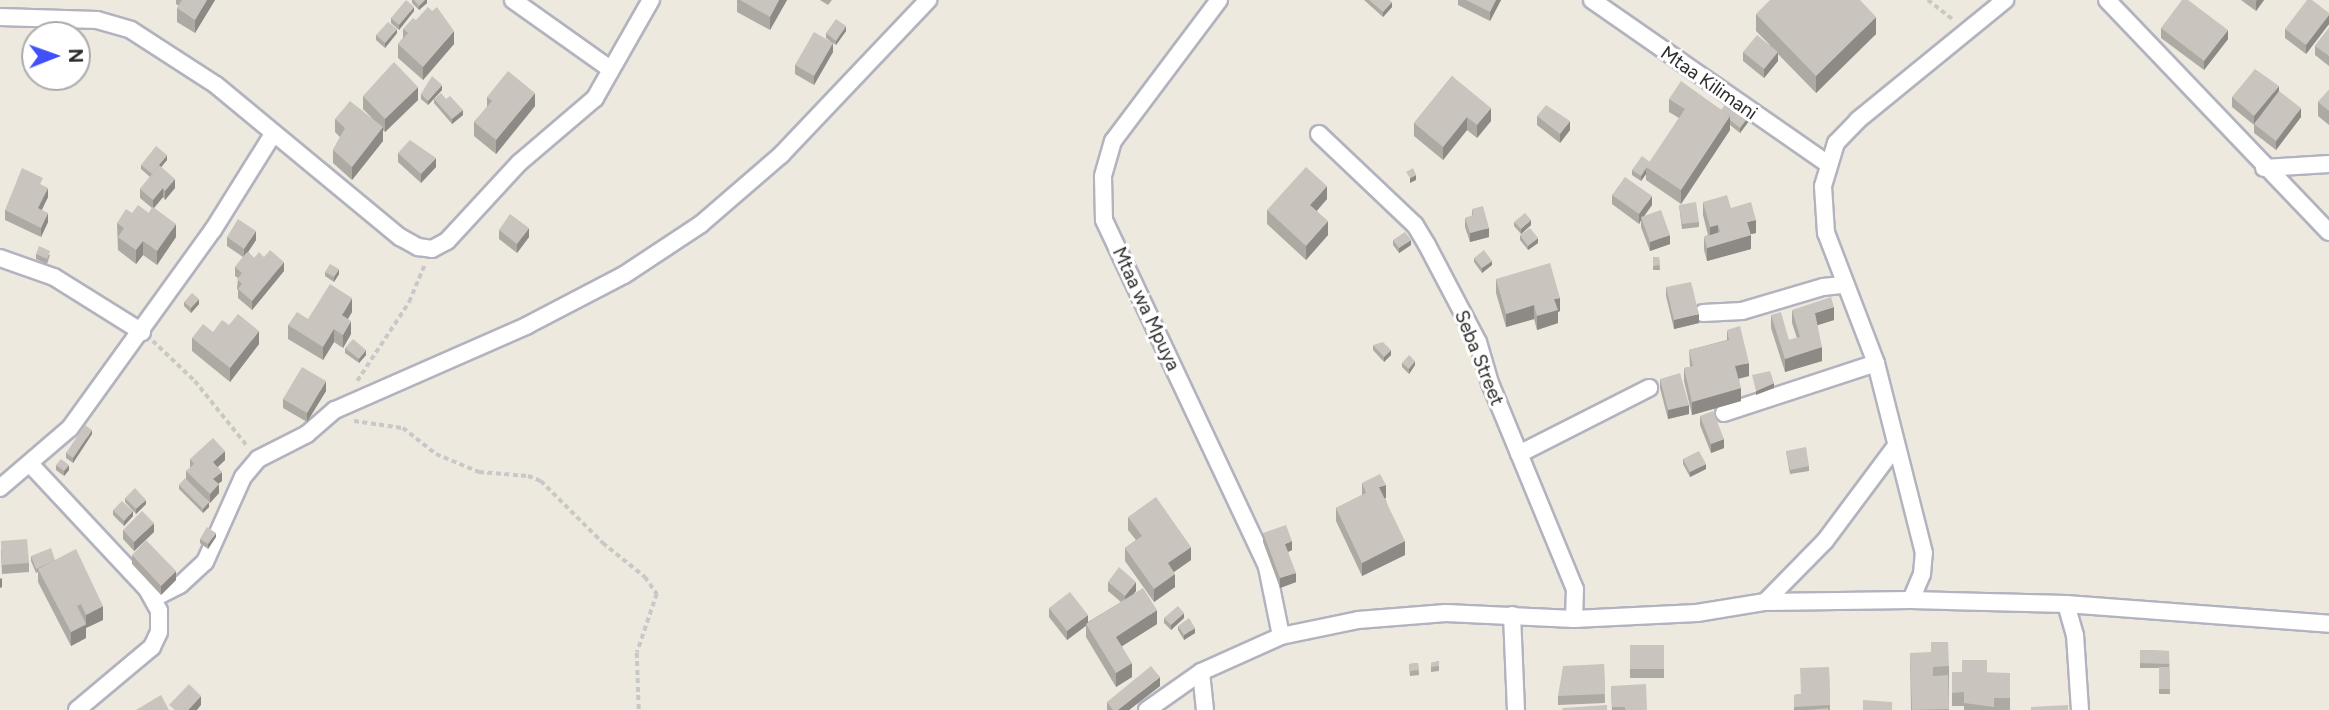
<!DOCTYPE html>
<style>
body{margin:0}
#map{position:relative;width:2329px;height:710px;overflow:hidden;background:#ede9df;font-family:Figtree,sans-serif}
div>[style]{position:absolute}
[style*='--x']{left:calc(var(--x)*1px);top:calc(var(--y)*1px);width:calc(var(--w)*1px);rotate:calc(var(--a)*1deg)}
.path>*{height:3.5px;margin-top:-1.75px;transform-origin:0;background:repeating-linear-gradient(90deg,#c8c8c8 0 5px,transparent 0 8.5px)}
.roads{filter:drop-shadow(2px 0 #b2b3bf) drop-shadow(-2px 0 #b2b3bf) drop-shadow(0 2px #b2b3bf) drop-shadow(0 -2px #b2b3bf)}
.street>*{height:16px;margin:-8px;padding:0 8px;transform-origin:8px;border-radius:8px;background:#fff}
.wall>*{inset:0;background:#ada9a3}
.shaded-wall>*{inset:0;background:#8d8a85}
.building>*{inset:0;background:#c9c5be}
span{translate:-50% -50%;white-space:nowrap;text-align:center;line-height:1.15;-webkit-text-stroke:6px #fff;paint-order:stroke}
.street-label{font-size:19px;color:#2c2c2c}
.north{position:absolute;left:21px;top:21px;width:70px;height:70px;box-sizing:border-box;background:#fff;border:2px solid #ababab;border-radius:50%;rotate:89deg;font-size:19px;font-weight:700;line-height:28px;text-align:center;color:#2c2c2c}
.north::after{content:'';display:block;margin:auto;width:24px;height:32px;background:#4150f8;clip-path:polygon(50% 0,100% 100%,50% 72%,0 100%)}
</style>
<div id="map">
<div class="path">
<div style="--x:1928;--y:0;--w:33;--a:38"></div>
<div style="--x:153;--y:341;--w:58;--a:43.6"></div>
<div style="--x:195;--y:381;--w:85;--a:51.2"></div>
<div style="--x:357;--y:381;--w:95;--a:-56.6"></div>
<div style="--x:409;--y:302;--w:41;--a:-67.2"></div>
<div style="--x:354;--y:421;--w:49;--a:8.1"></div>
<div style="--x:403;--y:428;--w:42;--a:38.2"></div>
<div style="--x:436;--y:454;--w:47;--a:22.7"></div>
<div style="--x:479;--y:472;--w:49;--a:4.7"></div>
<div style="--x:528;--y:476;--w:14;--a:21"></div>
<div style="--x:541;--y:481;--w:88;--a:45"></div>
<div style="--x:603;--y:543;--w:54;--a:39"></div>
<div style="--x:645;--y:577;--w:21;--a:55"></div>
<div style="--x:657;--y:594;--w:62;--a:108.7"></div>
<div style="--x:637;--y:653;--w:57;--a:88"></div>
</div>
<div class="roads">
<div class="street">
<div style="--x:513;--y:0;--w:119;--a:35.4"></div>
<div style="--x:1219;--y:0;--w:176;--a:126.9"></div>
<div style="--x:1113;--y:141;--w:37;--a:106"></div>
<div style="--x:1103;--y:177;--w:43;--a:88.7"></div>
<div style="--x:1104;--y:220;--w:383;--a:64.8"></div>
<div style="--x:1267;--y:567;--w:70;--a:78.5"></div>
<div style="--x:1592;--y:0;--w:287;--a:34.8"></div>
<div style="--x:2107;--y:0;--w:321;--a:46.3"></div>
<div style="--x:0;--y:17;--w:97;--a:1.8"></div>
<div style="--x:97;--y:20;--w:35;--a:16"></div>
<div style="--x:131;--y:30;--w:101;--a:32.9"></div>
<div style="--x:216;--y:85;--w:239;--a:39.6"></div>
<div style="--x:400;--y:237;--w:21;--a:29"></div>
<div style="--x:418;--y:247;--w:14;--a:8"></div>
<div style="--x:432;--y:249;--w:17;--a:-28"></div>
<div style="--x:447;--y:241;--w:106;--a:-47.3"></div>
<div style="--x:519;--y:163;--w:100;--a:-40.5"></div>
<div style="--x:595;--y:98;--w:113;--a:-60.3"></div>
<div style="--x:1319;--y:134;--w:132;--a:43.5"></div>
<div style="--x:1415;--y:225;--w:23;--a:59"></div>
<div style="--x:1427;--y:245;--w:110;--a:62.3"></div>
<div style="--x:1478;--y:342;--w:43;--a:73.7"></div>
<div style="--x:1490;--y:383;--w:223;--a:67.6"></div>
<div style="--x:1575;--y:589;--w:30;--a:92"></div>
<div style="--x:2264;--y:168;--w:65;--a:-3.5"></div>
<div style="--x:0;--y:258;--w:57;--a:19.4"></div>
<div style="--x:54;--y:277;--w:104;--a:32"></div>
<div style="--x:1703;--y:313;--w:39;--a:-3"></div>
<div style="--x:1742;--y:311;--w:84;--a:-16.5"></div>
<div style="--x:1823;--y:287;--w:20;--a:-6"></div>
<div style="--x:1724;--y:413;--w:160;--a:-18.2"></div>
<div style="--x:1519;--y:454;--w:146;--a:-26.9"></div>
<div style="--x:32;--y:466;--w:168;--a:46.9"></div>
<div style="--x:147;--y:589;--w:25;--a:61"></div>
<div style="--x:159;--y:611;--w:21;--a:90"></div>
<div style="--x:159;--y:632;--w:17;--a:115"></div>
<div style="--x:152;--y:647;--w:98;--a:140"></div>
<div style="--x:0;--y:488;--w:92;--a:-40.6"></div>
<div style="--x:70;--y:428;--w:244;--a:-54.2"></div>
<div style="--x:213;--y:230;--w:113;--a:-58"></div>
<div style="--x:154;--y:598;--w:29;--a:-27"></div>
<div style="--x:180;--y:585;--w:34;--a:-43"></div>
<div style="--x:205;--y:562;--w:93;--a:-65.9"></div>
<div style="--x:243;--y:477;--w:23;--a:-50"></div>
<div style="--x:258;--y:459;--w:55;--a:-27"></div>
<div style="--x:307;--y:434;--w:37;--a:-41"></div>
<div style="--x:335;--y:410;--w:209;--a:-23.7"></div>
<div style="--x:526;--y:326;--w:110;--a:-27.5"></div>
<div style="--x:624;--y:275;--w:92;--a:-33.5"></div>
<div style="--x:701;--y:224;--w:106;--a:-40.8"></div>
<div style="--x:781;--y:155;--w:214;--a:-46.5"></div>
<div style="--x:1911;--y:600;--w:28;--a:-67"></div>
<div style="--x:1922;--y:574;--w:21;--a:-85"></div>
<div style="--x:1924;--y:553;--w:196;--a:-104.2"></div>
<div style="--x:1876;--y:363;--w:139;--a:-111"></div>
<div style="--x:1826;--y:233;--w:47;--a:-93.7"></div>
<div style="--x:1823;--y:186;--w:45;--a:-73.2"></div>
<div style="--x:1836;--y:143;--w:32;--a:-46"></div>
<div style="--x:1858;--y:120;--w:190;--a:-39.2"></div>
<div style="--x:1765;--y:602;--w:86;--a:-45.5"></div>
<div style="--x:1825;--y:541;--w:117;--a:-53.3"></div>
<div style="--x:2066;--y:604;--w:32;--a:74"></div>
<div style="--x:2075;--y:635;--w:75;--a:86.2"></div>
<div style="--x:1512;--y:615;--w:95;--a:87.6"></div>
<div style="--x:1201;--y:672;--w:38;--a:84"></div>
<div style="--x:1147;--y:710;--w:66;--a:-35.1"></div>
<div style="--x:1201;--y:672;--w:88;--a:-24.2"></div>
<div style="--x:1281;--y:636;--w:79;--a:-11.7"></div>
<div style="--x:1358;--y:620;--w:88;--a:-4.5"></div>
<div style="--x:1446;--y:613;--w:128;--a:2.7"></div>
<div style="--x:1574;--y:619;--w:123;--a:-2.8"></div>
<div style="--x:1697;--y:613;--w:69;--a:-9.2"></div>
<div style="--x:1765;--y:602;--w:146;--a:-0.8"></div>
<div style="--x:1911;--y:600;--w:155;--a:1.5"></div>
<div style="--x:2066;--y:604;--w:264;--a:4.3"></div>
</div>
</div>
<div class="wall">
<div style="clip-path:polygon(176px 0,215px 0,195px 33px,177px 22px,177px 8px,179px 6px,176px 4px)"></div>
<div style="clip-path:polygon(412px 0,427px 0,427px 3px,419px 10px,412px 3px)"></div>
<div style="clip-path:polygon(737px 0,787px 0,770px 30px,737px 12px)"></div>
<div style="clip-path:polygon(820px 0,832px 0,828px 5px)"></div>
<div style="clip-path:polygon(1364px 0,1389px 0,1392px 7px,1383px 17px)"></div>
<div style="clip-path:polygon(1458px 0,1501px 0,1490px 21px,1458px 5px)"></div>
<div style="clip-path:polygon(2241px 0,2264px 0,2256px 11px)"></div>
<div style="clip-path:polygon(414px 11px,399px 30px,391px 23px,391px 18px)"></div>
<div style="clip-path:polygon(2329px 13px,2329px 24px,2306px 54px,2285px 38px,2285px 29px)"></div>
<div style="clip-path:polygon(1756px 14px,1876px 34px,1816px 93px,1778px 54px,1778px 61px,1764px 78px,1743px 61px,1743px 52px,1770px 45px,1756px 31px)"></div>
<div style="clip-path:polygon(2161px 28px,2228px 39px,2204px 70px,2161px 38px)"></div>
<div style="clip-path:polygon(2329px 28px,2329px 66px,2315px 55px,2315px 46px)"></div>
<div style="clip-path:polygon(403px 29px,454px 44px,423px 80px,398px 58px,398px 44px,403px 38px)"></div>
<div style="clip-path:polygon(846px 31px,836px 45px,833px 43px,833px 52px,814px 85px,795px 74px,795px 65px,830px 41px,826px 38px,826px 33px)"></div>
<div style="clip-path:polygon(397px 33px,385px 48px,376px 40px,376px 35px)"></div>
<div style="clip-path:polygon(1452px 76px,1491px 121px,1477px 138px,1467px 130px,1443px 160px,1414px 136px,1414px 123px)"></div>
<div style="clip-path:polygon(442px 90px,428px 105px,421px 99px,421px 94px)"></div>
<div style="clip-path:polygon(2329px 90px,2329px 125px,2318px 116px,2318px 102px)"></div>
<div style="clip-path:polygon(2279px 92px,2301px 117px,2276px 150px,2254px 133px,2254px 125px,2232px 107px,2232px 97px)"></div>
<div style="clip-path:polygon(363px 96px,418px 100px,385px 132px,383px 130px,383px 141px,352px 180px,333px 163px,333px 150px,340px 137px,335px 132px,335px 119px,372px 118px,363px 109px)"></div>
<div style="clip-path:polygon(487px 97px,535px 106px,496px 154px,474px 136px,474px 122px,487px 107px)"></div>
<div style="clip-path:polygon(434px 99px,446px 99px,463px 115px,452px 124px,434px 103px)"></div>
<div style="clip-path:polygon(1669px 99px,1721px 110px,1749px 121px,1740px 133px,1730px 125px,1730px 130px,1681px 204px,1646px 180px,1646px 174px,1641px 181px,1632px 175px,1632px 170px,1650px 162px,1679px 118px,1669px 112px)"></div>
<div style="clip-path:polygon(1537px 116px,1570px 130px,1560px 143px,1537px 125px)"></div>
<div style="clip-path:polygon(398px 153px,436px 167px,421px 183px,398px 162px)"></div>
<div style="clip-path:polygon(167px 160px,161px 167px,175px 188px,165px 200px,163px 197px,154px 208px,176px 237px,157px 265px,143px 255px,136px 264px,118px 250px,117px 223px,132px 213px,149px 213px,152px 208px,140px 198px,140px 189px,150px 177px,141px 169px,141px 165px)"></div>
<div style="clip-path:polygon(43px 186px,48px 197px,42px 210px,48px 222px,41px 237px,5px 220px,5px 210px)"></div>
<div style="clip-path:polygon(1612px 195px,1652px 205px,1644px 216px,1670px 244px,1650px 251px,1641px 227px,1641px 220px,1639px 224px,1612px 204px)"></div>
<div style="clip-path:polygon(1327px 199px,1317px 211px,1328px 235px,1306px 260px,1267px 224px,1267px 210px)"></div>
<div style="clip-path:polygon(1703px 202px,1731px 208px,1756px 233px,1751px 234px,1751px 249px,1707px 261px,1704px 250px,1704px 237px,1708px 235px,1703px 215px)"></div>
<div style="clip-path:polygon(1679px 205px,1699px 222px,1699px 227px,1682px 229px)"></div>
<div style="clip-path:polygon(1472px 209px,1489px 237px,1470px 242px,1465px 227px,1465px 218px,1472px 216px)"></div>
<div style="clip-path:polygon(1514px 222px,1531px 225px,1521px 234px,1514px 226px)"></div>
<div style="clip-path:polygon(499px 230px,529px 237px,517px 253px,499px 239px)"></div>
<div style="clip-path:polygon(1520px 235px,1538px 243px,1528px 250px,1520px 240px)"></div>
<div style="clip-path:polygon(227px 237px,256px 240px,248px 252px,254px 258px,264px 257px,284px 271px,252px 310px,238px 298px,238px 290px,237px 289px,238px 278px,235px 276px,235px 267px,243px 257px,227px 246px)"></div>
<div style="clip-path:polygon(1393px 240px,1411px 245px,1399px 253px,1393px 245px)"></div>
<div style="clip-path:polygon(36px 254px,50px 255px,47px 264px,36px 259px)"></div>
<div style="clip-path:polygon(1653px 257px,1659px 257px,1660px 270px,1653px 270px)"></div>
<div style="clip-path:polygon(1474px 258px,1492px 265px,1482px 273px,1474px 262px)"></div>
<div style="clip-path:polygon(325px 272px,339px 274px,334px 282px,325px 276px)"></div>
<div style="clip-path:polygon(1496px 279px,1560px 311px,1558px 312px,1558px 323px,1537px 330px,1534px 319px,1506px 327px,1496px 293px)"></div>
<div style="clip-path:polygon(1666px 287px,1699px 323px,1674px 329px,1666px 296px)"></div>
<div style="clip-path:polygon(184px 302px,199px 304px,191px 313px,184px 306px)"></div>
<div style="clip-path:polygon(1792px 310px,1834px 320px,1817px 325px,1822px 361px,1785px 372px,1771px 328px,1771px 315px,1789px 340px,1797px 338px,1792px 323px)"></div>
<div style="clip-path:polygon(352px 312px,348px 319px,351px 334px,343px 348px,334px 342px,323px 360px,288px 339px,288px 325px,308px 319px)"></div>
<div style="clip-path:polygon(229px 325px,259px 344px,230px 382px,192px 351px,192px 338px,213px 332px)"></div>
<div style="clip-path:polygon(1727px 330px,1749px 376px,1739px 379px,1741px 401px,1692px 415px,1684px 381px,1684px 368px,1690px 367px,1689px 350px,1727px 340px)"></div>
<div style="clip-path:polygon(1373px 345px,1391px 355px,1384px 362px,1373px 350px)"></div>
<div style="clip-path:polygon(345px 348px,366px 355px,359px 363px,345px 353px)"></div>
<div style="clip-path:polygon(1402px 363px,1415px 365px,1409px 374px,1402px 367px)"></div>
<div style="clip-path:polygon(1660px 379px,1689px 414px,1668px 419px,1660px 388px)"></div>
<div style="clip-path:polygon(326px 391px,307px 422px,283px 408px,283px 399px)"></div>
<div style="clip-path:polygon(1700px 416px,1724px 448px,1711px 453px,1700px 425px)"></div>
<div style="clip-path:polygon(92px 434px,73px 463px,66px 458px,66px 453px)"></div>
<div style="clip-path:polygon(1786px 451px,1809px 466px,1809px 471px,1790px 474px)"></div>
<div style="clip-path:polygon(190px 459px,225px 460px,218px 467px,222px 481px,218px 484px,219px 493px,210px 503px,205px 498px,209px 507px,203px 513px,179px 489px,179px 485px,186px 479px,186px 471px,190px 468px)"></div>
<div style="clip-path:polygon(1683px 459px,1706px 469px,1690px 477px,1683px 464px)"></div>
<div style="clip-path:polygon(56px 465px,69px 470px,64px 476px,56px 470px)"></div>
<div style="clip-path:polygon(1362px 483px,1386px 498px,1385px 498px,1405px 555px,1362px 576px,1336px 521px,1336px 508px,1362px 495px)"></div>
<div style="clip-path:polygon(125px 498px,146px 504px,136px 514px,125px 502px)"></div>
<div style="clip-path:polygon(113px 510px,133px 516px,124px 526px,113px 515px)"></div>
<div style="clip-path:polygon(1128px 517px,1191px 560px,1174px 572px,1175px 587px,1154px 602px,1125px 561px,1125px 548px,1136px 540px,1128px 530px)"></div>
<div style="clip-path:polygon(123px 530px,154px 532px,134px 551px,123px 539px)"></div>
<div style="clip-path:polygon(1263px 533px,1292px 550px,1288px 552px,1296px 582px,1280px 588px,1263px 542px)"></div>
<div style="clip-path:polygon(216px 537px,208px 549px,200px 543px,200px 539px)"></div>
<div style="clip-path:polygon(1px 550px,29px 563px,29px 572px,2px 574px)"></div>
<div style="clip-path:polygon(132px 555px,176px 580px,161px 595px,132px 564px)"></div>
<div style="clip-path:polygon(31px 556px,55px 560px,103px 620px,86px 628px,86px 638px,71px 646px,38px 582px,38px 572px,36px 573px,31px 561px)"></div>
<div style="clip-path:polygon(1108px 582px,1136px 591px,1134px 593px,1157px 624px,1122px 646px,1132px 677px,1116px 687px,1086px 637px,1086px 626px,1067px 640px,1049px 617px,1049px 608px,1088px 622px,1121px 602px,1108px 591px)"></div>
<div style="clip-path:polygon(1164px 618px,1184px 618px,1171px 630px,1164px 623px)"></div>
<div style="clip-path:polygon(1178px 626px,1195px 633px,1184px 640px,1178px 630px)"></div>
<div style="clip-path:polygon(1630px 645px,1664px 645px,1664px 678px,1630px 678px)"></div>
<div style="clip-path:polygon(2140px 650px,2169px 651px,2170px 694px,2159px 694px,2159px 668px,2140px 668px)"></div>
<div style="clip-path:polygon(1910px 653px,1949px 666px,1949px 710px,1911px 710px)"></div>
<div style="clip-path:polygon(1439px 661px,1439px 671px,1431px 672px,1431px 663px)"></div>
<div style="clip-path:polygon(1418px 663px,1419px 675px,1410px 676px,1409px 664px)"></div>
<div style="clip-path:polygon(1604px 664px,1605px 703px,1558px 705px,1558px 696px)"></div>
<div style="clip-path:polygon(1829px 667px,1830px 710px,1794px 710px,1794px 695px,1801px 694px)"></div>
<div style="clip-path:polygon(1952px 672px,2010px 673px,2010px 710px,1964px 710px,1964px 706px,1952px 706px)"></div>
<div style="clip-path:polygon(1160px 686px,1129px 710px,1107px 710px,1107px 702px)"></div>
<div style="clip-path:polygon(1611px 686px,1647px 710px,1612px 710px)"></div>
</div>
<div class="shaded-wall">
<div style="clip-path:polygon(207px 0,215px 0,195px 33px,195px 20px)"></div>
<div style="clip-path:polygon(425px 0,427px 0,427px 3px,419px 10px,419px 6px)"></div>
<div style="clip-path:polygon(779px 0,787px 0,770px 30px,770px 17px)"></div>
<div style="clip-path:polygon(1496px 0,1501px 0,1490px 21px,1490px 12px)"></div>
<div style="clip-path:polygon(2257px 0,2264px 0,2256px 11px,2256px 2px)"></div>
<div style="clip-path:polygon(1392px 2px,1392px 7px,1383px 17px,1383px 12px)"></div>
<div style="clip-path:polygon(414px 7px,414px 11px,399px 30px,399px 25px)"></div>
<div style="clip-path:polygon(2329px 15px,2329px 24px,2306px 54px,2306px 45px)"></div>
<div style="clip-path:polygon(1876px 17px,1876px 34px,1816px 93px,1816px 76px)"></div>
<div style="clip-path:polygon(846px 26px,846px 31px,836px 45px,836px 41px)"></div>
<div style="clip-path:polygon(397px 29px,397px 33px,385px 48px,385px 43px)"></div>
<div style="clip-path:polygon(2228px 30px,2228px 39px,2204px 70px,2204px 61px)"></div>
<div style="clip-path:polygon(454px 31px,454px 44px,423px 80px,423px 67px)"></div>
<div style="clip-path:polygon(833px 43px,833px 52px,814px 85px,814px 76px)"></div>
<div style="clip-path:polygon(1778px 52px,1778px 61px,1764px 78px,1764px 69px)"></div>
<div style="clip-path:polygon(442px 85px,442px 90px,428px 105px,428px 101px)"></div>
<div style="clip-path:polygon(2279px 86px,2279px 95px,2254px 125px,2254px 116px)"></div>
<div style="clip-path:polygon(418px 87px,418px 100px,385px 132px,385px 119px)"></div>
<div style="clip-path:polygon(535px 93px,535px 106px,496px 154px,496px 140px)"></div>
<div style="clip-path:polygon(1491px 108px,1491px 121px,1477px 138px,1477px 125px)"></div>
<div style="clip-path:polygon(2301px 108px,2301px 117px,2276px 150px,2276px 141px)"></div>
<div style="clip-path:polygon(463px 110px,463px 115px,452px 124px,452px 119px)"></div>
<div style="clip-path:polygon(1730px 116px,1730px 130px,1681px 204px,1681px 190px)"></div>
<div style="clip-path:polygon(1749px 116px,1749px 121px,1740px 133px,1740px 128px)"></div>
<div style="clip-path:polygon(1467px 117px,1467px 130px,1443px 160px,1443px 147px)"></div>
<div style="clip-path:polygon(1570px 121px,1570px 130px,1560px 143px,1560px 134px)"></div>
<div style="clip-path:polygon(383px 127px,383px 141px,352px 180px,352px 167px)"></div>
<div style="clip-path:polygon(167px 155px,167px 160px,152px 178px,152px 174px)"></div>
<div style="clip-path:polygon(436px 158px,436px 167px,421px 183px,421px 174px)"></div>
<div style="clip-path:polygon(1646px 169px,1646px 174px,1641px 181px,1641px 176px)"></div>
<div style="clip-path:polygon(1416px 175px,1416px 180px,1410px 183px,1410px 178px)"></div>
<div style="clip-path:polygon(175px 179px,175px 188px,165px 200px,165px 191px)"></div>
<div style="clip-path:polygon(1327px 186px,1327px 199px,1310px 218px,1310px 205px)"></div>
<div style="clip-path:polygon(48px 188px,48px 197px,38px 217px,38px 208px)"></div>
<div style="clip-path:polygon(163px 188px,163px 197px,153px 209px,153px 200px)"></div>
<div style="clip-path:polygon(1652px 196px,1652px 205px,1642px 219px,1641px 217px,1641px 220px,1639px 224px,1639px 214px)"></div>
<div style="clip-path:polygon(48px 213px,48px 222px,41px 237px,41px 228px)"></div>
<div style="clip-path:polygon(1531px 220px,1531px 225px,1521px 234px,1521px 229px)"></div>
<div style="clip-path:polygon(1756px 220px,1756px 233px,1747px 235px,1747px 222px)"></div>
<div style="clip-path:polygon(1328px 221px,1328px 235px,1306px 260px,1306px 246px)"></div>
<div style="clip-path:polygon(176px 224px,176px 237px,157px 265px,157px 251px)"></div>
<div style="clip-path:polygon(1718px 225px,1718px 238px,1710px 241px,1710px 227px)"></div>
<div style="clip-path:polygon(529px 228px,529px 237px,517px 253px,517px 244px)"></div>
<div style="clip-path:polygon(1489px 228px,1489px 237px,1470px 242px,1470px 233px)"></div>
<div style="clip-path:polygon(256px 231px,256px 240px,244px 258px,244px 249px)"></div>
<div style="clip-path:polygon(1670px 235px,1670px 244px,1650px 251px,1650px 242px)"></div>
<div style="clip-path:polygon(1751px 235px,1751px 249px,1707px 261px,1707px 248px)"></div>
<div style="clip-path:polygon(1538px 238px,1538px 243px,1528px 250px,1528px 246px)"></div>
<div style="clip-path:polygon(1411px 240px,1411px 245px,1399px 253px,1399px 248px)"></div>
<div style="clip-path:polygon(143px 241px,143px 255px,136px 264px,136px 250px)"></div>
<div style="clip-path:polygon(1492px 261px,1492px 265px,1482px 273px,1482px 268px)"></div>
<div style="clip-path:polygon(284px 262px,284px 271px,252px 310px,252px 301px)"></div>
<div style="clip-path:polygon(339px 269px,339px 274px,334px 282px,334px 277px)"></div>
<div style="clip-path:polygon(352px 298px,352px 312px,342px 328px,342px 315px)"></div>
<div style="clip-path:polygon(1560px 298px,1560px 311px,1558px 312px,1558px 323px,1537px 330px,1537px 316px,1554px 299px)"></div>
<div style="clip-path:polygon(199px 299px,199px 304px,191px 313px,191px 308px)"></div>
<div style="clip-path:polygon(1534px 305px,1534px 319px,1506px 327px,1506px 314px)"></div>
<div style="clip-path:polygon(1834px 307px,1834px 320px,1815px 326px,1815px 313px)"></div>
<div style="clip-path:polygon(1699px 314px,1699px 323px,1674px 329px,1674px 320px)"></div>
<div style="clip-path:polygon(351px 321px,351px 334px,343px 348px,343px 335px)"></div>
<div style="clip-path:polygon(334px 329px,334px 342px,323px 360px,323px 347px)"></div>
<div style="clip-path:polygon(259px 331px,259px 344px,230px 382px,230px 368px)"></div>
<div style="clip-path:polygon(1822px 347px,1822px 361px,1785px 372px,1785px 359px)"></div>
<div style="clip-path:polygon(366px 350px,366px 355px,359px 363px,359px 359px)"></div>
<div style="clip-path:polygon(1391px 350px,1391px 355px,1384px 362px,1384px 357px)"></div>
<div style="clip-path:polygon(1415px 361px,1415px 365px,1409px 374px,1409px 369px)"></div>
<div style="clip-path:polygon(1749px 363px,1749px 376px,1735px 379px,1735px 366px)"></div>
<div style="clip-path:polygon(326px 381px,326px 391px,307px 422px,307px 413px)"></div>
<div style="clip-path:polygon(1774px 383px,1774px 388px,1756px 395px,1756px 391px)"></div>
<div style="clip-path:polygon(1741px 388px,1741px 401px,1692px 415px,1692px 402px)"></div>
<div style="clip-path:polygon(1689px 405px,1689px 414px,1668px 419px,1668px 410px)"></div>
<div style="clip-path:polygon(92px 430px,92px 434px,73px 463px,73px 458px)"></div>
<div style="clip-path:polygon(1724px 439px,1724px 448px,1711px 453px,1711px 444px)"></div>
<div style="clip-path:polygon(225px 451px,225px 460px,213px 471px,213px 462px)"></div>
<div style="clip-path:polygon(1706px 464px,1706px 469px,1690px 477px,1690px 472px)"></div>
<div style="clip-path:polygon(69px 465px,69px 470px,64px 476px,64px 471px)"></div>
<div style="clip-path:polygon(222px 472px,222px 481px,213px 488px,213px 479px)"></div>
<div style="clip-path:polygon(219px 484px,219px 493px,210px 503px,210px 494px)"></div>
<div style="clip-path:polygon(1386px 485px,1386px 498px,1379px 501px,1379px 487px)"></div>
<div style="clip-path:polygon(146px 500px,146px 504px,136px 514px,136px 509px)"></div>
<div style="clip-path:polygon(209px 502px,209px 507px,203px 513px,203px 509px)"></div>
<div style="clip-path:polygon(133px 511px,133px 516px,124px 526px,124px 521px)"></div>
<div style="clip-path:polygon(154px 523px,154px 532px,134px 551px,134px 542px)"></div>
<div style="clip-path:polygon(216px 533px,216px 537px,208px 549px,208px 544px)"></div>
<div style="clip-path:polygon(1292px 541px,1292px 550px,1285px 553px,1285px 544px)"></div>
<div style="clip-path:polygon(1405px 541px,1405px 555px,1362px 576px,1362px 563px)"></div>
<div style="clip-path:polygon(1191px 547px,1191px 560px,1168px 576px,1168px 563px)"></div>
<div style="clip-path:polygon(176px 571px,176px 580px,161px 595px,161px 586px)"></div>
<div style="clip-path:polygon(1296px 573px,1296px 582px,1280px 588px,1280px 578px)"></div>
<div style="clip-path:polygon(1175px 574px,1175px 587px,1154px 602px,1154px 589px)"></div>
<div style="clip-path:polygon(2px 578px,2px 587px,0 588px,0 579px)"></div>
<div style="clip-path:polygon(1136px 582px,1136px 591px,1125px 605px,1125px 596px)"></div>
<div style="clip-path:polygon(103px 606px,103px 620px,86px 628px,86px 638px,71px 646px,71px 632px,86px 625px,86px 615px)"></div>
<div style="clip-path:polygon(1157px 610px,1157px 624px,1116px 650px,1116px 637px)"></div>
<div style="clip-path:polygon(1184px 613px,1184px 618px,1171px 630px,1171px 625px)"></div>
<div style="clip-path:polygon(1088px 615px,1088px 624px,1067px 640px,1067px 631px)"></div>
<div style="clip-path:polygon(1195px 628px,1195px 633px,1184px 640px,1184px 635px)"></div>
<div style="clip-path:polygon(1132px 663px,1132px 677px,1116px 687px,1116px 673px)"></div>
<div style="clip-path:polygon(1160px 677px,1160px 686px,1129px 710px,1118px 710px)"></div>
<div style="clip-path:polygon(201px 696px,201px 705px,197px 710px,188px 710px)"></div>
</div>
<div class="building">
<div style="clip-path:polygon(182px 0,207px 0,195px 20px,177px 8px)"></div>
<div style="clip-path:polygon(406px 0,414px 7px,399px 25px,391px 18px)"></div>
<div style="clip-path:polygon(414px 0,425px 0,419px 6px)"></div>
<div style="clip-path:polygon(740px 0,779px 0,770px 17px)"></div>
<div style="clip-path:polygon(1369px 0,1389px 0,1392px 2px,1383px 12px)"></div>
<div style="clip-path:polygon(1466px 0,1496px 0,1490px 12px)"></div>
<div style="clip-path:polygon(1770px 0,1860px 0,1876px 17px,1816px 76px,1756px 14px)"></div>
<div style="clip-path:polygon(2182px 0,2188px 0,2228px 30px,2204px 61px,2161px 28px)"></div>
<div style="clip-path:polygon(2307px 0,2312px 0,2329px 13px,2329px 15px,2306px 45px,2285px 29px)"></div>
<div style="clip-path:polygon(428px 7px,432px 11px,437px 7px,454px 31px,423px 67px,398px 44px,408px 33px,403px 29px,413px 18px,416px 20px)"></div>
<div style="clip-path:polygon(836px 19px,846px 26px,836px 41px,826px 33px)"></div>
<div style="clip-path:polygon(388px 22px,397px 29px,385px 43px,376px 35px)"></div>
<div style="clip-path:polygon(2329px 28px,2329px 56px,2315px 46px)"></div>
<div style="clip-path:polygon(814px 32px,833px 43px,814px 76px,795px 65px)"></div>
<div style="clip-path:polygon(1757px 35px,1778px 52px,1764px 69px,1743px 52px)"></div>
<div style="clip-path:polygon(394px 62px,418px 87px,385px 119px,363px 96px)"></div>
<div style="clip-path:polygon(2255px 69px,2279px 86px,2254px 116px,2232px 97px)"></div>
<div style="clip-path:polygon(508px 71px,535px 93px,496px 140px,474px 122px,492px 101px,487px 97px)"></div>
<div style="clip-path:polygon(432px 76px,442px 85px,428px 101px,421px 94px)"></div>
<div style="clip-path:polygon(1452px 76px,1491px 108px,1477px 125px,1467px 117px,1443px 147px,1414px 123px)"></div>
<div style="clip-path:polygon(1681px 81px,1730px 116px,1681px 190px,1646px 167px,1685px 109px,1669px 99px)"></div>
<div style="clip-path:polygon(2329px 90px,2329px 111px,2318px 102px)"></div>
<div style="clip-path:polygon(2279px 91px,2301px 108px,2276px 141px,2254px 124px)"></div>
<div style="clip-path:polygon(441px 93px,446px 99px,450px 96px,463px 110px,452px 119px,434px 99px)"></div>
<div style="clip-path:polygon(350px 101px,383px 127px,352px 167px,333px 150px,345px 128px,335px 119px)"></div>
<div style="clip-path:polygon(1728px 101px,1749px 116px,1740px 128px,1730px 120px,1730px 116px,1721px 110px)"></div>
<div style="clip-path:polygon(1546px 105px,1570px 121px,1560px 134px,1537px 116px)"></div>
<div style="clip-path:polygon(410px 140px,436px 158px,421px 174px,398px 153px)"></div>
<div style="clip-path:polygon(156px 146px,167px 155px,152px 174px,141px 165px)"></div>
<div style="clip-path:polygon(1642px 156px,1650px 162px,1641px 176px,1632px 170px)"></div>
<div style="clip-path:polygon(159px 165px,175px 179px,165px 191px,163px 188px,153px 200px,140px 189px)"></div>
<div style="clip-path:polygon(1306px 167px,1327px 186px,1310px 205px,1328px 221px,1306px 246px,1267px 210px)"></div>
<div style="clip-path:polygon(22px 168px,43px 178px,40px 184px,48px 188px,38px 208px,48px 213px,41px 228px,5px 210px)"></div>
<div style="clip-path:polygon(1413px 168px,1416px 175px,1410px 178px,1406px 172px)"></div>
<div style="clip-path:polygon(1625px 177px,1652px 196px,1639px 214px,1612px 195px)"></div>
<div style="clip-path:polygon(1727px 195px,1731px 208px,1751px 202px,1756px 220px,1747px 222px,1751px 235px,1707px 248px,1704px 237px,1720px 232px,1718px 225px,1710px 227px,1703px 202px)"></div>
<div style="clip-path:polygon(1696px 202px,1699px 222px,1682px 224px,1679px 205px)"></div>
<div style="clip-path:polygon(138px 205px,149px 213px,153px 207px,176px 224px,157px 251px,143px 241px,136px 250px,118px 237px,124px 228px,117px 223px,126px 209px,132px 213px)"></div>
<div style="clip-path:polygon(1483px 206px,1489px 228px,1470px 233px,1465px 218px,1473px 215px,1472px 209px)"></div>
<div style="clip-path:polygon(1661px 210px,1670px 235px,1650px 242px,1641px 217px)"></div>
<div style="clip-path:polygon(1525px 213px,1531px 220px,1521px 229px,1514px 222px)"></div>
<div style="clip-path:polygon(510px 214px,529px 228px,517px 244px,499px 230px)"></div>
<div style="clip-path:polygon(238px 219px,256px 231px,244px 249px,227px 237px)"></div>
<div style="clip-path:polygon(1530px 228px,1538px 238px,1528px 246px,1520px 235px)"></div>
<div style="clip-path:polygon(1405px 232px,1411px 240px,1399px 248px,1393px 240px)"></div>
<div style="clip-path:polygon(39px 246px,50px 251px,47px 259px,36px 254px)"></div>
<div style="clip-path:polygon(270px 250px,284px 262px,252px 301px,238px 289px,242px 284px,237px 279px,242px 273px,235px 267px,247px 252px,254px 258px,259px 252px,264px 257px)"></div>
<div style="clip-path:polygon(1484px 250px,1492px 261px,1482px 268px,1474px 258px)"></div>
<div style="clip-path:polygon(1653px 257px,1659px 257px,1660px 265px,1653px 266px)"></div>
<div style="clip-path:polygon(1550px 263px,1560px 298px,1554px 299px,1558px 310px,1537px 316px,1534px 305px,1506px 314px,1496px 279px)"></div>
<div style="clip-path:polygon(330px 264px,339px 269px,334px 277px,325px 272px)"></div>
<div style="clip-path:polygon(1691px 282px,1699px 314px,1674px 320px,1666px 287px)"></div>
<div style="clip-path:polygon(330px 284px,352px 298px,342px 315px,351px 321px,343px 335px,334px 329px,323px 347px,288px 325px,297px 312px,308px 319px)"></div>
<div style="clip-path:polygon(192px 293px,199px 299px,191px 308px,184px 302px)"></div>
<div style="clip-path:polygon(1831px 297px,1834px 307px,1815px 313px,1822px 347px,1785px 359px,1771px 315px,1781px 312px,1789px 340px,1800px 337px,1792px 310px)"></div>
<div style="clip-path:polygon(238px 314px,259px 331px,230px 368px,192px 338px,203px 324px,213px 332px,222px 320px,229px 325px)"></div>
<div style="clip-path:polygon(1740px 326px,1749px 363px,1735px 366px,1741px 388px,1692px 402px,1684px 368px,1693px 366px,1689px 350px,1729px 340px,1727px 330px)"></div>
<div style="clip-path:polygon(353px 339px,366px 350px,359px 359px,345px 348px)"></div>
<div style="clip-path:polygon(1383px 342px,1391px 350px,1384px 357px,1373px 345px)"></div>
<div style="clip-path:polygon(1409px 355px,1415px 361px,1409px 369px,1402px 363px)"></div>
<div style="clip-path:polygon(302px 367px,326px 381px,307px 413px,283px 399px)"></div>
<div style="clip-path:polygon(1770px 371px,1774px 383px,1756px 391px,1752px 375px)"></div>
<div style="clip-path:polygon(1680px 373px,1689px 405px,1668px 410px,1660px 379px)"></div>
<div style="clip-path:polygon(1713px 411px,1724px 439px,1711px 444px,1700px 416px)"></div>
<div style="clip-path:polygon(85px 425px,92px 430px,73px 458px,66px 453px)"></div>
<div style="clip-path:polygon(213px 438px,225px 451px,213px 462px,222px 472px,213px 479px,219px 484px,210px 494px,186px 471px,194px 464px,190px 459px)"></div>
<div style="clip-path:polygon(1806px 447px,1809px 466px,1790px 470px,1786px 451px)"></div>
<div style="clip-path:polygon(1699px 451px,1706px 464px,1690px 472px,1683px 459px)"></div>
<div style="clip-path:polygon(61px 459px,69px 465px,64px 471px,56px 465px)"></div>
<div style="clip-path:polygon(1380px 474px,1386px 485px,1379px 487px,1405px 541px,1362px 563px,1336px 508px,1366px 493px,1362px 483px)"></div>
<div style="clip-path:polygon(185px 478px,209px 502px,203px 509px,179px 485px)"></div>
<div style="clip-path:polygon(135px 488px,146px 500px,136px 509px,125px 498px)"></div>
<div style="clip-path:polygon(1156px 497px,1191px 547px,1168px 563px,1175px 574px,1154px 589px,1125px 548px,1142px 536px,1128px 517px)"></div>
<div style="clip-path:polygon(122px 501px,133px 511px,124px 521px,113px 510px)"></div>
<div style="clip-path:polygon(142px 511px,154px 523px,134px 542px,123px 530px)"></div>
<div style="clip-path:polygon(1286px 525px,1292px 541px,1285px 544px,1296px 573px,1280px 578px,1263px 533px)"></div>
<div style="clip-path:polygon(207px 527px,216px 533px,208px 544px,200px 539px)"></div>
<div style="clip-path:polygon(27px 539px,29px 563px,2px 565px,1px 541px)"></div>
<div style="clip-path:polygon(146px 540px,176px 571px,161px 586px,132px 555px)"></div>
<div style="clip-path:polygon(51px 548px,55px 560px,36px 569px,31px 556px)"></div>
<div style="clip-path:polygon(76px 549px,103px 606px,86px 615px,81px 604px,77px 606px,86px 624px,71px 632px,38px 569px)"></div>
<div style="clip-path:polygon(1119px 567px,1136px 582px,1125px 596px,1108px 582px)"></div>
<div style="clip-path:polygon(1143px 588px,1157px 610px,1116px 637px,1132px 663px,1116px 673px,1086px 624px)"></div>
<div style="clip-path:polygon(1070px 592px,1088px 615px,1067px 631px,1049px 608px)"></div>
<div style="clip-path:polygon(1178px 606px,1184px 613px,1171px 625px,1164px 618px)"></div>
<div style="clip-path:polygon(1189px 618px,1195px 628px,1184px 635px,1178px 626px)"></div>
<div style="clip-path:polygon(1931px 642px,1948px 642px,1949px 666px,1933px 667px,1933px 676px,1948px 675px,1949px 709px,1912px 710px,1910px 653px,1931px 652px)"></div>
<div style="clip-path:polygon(1630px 645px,1664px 645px,1664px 669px,1630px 669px)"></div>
<div style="clip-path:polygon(2140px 650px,2169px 651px,2169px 664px,2140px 663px)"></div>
<div style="clip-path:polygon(1962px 660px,1987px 660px,1987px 673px,2010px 673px,2010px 698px,1994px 698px,1994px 707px,1964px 703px,1964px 692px,1952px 693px,1952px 672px,1962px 672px)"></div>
<div style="clip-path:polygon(1439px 661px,1439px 666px,1431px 667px,1431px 663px)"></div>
<div style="clip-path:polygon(1418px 663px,1419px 670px,1410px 671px,1409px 664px)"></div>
<div style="clip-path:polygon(1604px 664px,1605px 694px,1558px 696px,1563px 666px)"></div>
<div style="clip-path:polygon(1151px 666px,1160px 677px,1118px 710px,1113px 710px,1107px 702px)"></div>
<div style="clip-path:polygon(1829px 667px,1830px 705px,1794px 707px,1794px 695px,1801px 694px,1800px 668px)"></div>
<div style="clip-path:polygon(2159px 667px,2169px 667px,2170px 689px,2159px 689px)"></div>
<div style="clip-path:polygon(189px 684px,201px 696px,188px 710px,175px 710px,169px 705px)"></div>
<div style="clip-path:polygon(1646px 684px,1647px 710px,1625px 710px,1625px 707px,1612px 707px,1611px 686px)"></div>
<div style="clip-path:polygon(161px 695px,169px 710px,136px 710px)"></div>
<div style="clip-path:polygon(1863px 700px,1892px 702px,1892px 710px,1863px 710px)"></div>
<div style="clip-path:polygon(1607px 705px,1607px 710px,1562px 710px,1563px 708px)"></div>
<div style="clip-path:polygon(2068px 705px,2068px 710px,2031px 710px,2031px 707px)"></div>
<div style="clip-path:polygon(1828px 708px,1828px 710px,1807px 710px)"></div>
</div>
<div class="street-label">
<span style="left:1709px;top:83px;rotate:35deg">Mtaa Kilimani</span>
<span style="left:1146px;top:309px;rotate:65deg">Mtaa wa Mpuya</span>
<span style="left:1479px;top:358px;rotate:68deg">Seba Street</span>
</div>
<div class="north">N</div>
</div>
